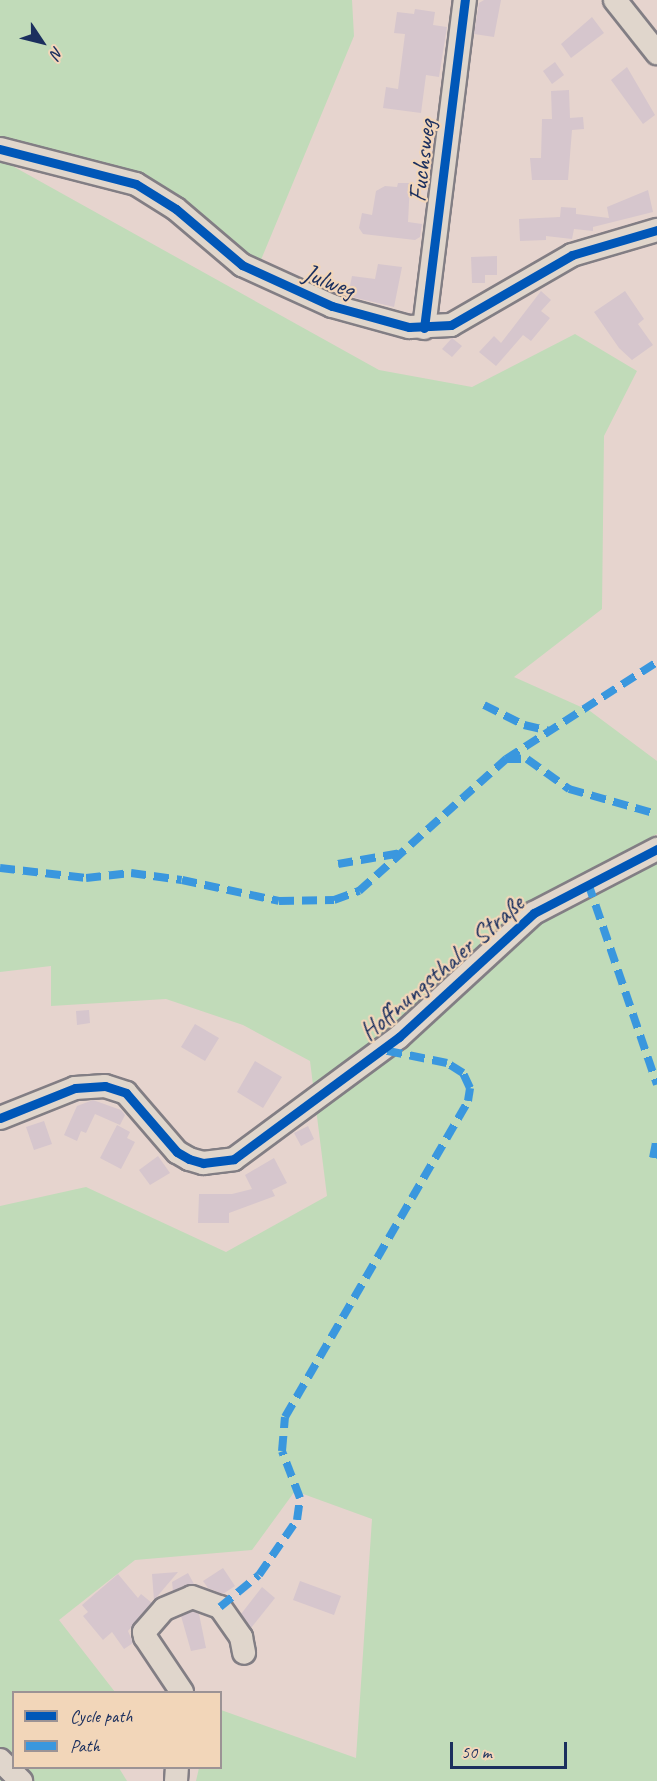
<!DOCTYPE html>
<meta charset="utf-8">
<style>
body{margin:0}
#map{position:relative;width:657px;height:1781px;overflow:hidden;background:#e6d4ce;font-family:Caveat,sans-serif}
div>[style]{position:absolute}
[style*='--x']{left:calc(var(--x)*1px);top:calc(var(--y)*1px);width:calc(var(--w)*1px);rotate:calc(var(--a)*1deg)}
.green>*{inset:0;background:#c1dbb9}
.building>*{inset:0;background:#d6c6cd}
.roads{filter:drop-shadow(2px 0 #827e84) drop-shadow(-2px 0 #827e84) drop-shadow(0 2px #827e84) drop-shadow(0 -2px #827e84)}
.minor>*{height:22px;margin:-11px;padding:0 11px;transform-origin:11px;border-radius:11px;background:#e0d6cc}
.quiet>*{height:8px;margin-top:-4px;transform-origin:0;background:repeating-linear-gradient(90deg,#3a97de 0 15px,transparent 0 23px)}
.cycleway>*{height:9px;margin:-4.5px;padding:0 4.5px;transform-origin:4.5px;border-radius:4.5px;background:#0057b8}
span{translate:-50% -50%;white-space:nowrap;text-align:center;line-height:1.15;-webkit-text-stroke:4.5px #f2d6b9;paint-order:stroke}
.street-label{font-size:26px;color:#1b2f5e}
.legend{position:absolute;left:12px;top:1691px;width:210px;height:78px;box-sizing:border-box;background:#f2d6b9;border:2px solid #9c9395;margin:0;padding:8px 10px;list-style:none;font-size:18px;color:#1b2f5e}
.legend li{display:flex;align-items:center;gap:12px;height:30px}
.legend b{width:30px;border:2px solid #9c9395}
.north{position:absolute;left:12px;top:12px;width:60px;height:60px;-webkit-text-stroke:4px #f2d6b9;paint-order:stroke;rotate:125deg;font-size:16px;font-weight:700;line-height:24px;text-align:center;color:#1b2f5e}
.north::after{content:'';display:block;margin:auto;width:21px;height:27px;background:#1b2f5e;clip-path:polygon(50% 0,100% 100%,50% 72%,0 100%)}
.scale{position:absolute;left:450px;top:1742px;width:117px;height:27px;box-sizing:border-box;border:3px solid #1b2f5e;border-top:0;padding-left:8px;font-size:18px;line-height:21px;white-space:nowrap;color:#1b2f5e;-webkit-text-stroke:4px #f2d6b9;paint-order:stroke}
</style>
<div id="map">
<div class="green">
<div style="clip-path:polygon(0 0,352px 0,354px 36px,258px 267px,178px 203px,0 143px)"></div>
<div style="clip-path:polygon(0 159px,379px 370px,472px 387px,575px 334px,637px 371px,604px 436px,602px 609px,514px 677px,590px 711px,657px 761px,657px 834px,523px 905px,450px 974px,442px 1002px,535px 925px,657px 857px,657px 1781px,196px 1781px,199px 1768px,220px 1768px,221px 1710px,356px 1758px,372px 1519px,295px 1491px,252px 1550px,135px 1560px,59px 1620px,115px 1692px,14px 1692px,14px 1768px,119px 1768px,127px 1781px,0 1781px,0 1206px,86px 1187px,226px 1252px,327px 1196px,310px 1061px,243px 1025px,166px 999px,51px 1006px,51px 966px,0 972px)"></div>
</div>
<div class="building">
<div style="clip-path:polygon(484px 0,501px 0,494px 37px,474px 34px,479px 3px)"></div>
<div style="clip-path:polygon(415px 9px,435px 12px,433px 25px,447px 27px,439px 77px,426px 75px,421px 113px,383px 108px,386px 87px,398px 89px,405px 34px,394px 33px,397px 12px,414px 14px)"></div>
<div style="clip-path:polygon(592px 17px,604px 33px,571px 58px,561px 44px)"></div>
<div style="clip-path:polygon(555px 62px,564px 75px,552px 84px,543px 71px)"></div>
<div style="clip-path:polygon(627px 67px,655px 115px,643px 124px,611px 80px)"></div>
<div style="clip-path:polygon(569px 90px,570px 118px,583px 117px,584px 129px,572px 130px,568px 180px,532px 180px,530px 158px,541px 158px,542px 119px,552px 119px,551px 91px)"></div>
<div style="clip-path:polygon(398px 183px,410px 183px,408px 222px,422px 224px,420px 237px,415px 240px,363px 234px,359px 228px,362px 213px,372px 215px,376px 191px,385px 186px,397px 187px)"></div>
<div style="clip-path:polygon(648px 190px,653px 212px,593px 227px,593px 231px,574px 229px,572px 239px,546px 236px,546px 240px,520px 241px,519px 219px,560px 217px,561px 207px,576px 208px,576px 214px,609px 218px,607px 207px)"></div>
<div style="clip-path:polygon(497px 256px,497px 275px,485px 275px,485px 283px,472px 283px,471px 257px)"></div>
<div style="clip-path:polygon(378px 264px,402px 267px,394px 307px,348px 296px,352px 276px,375px 279px)"></div>
<div style="clip-path:polygon(541px 291px,551px 300px,541px 311px,550px 318px,531px 341px,523px 335px,496px 366px,479px 352px,494px 336px,501px 343px)"></div>
<div style="clip-path:polygon(625px 291px,644px 319px,638px 324px,653px 345px,632px 360px,619px 348px,594px 312px)"></div>
<div style="clip-path:polygon(452px 338px,462px 346px,452px 357px,442px 349px)"></div>
<div style="clip-path:polygon(89px 1010px,90px 1023px,77px 1025px,76px 1011px)"></div>
<div style="clip-path:polygon(195px 1024px,219px 1038px,205px 1061px,181px 1047px)"></div>
<div style="clip-path:polygon(255px 1061px,282px 1077px,263px 1108px,237px 1092px)"></div>
<div style="clip-path:polygon(93px 1100px,121px 1110px,125px 1115px,120px 1125px,95px 1114px,86px 1133px,81px 1131px,77px 1141px,64px 1135px,77px 1106px)"></div>
<div style="clip-path:polygon(44px 1121px,52px 1144px,34px 1150px,26px 1127px)"></div>
<div style="clip-path:polygon(117px 1125px,130px 1132px,127px 1138px,135px 1142px,121px 1169px,100px 1158px)"></div>
<div style="clip-path:polygon(308px 1126px,314px 1139px,301px 1146px,294px 1133px)"></div>
<div style="clip-path:polygon(158px 1156px,170px 1173px,150px 1185px,139px 1170px)"></div>
<div style="clip-path:polygon(274px 1158px,287px 1183px,272px 1190px,275px 1196px,229px 1213px,229px 1223px,198px 1223px,199px 1194px,232px 1194px,252px 1189px,245px 1175px)"></div>
<div style="clip-path:polygon(223px 1568px,235px 1586px,223px 1594px,208px 1588px,203px 1581px)"></div>
<div style="clip-path:polygon(178px 1572px,155px 1599px,154px 1600px,152px 1574px)"></div>
<div style="clip-path:polygon(188px 1573px,194px 1584px,173px 1591px,172px 1582px)"></div>
<div style="clip-path:polygon(118px 1574px,138px 1598px,141px 1594px,152px 1603px,128px 1631px,133px 1643px,124px 1649px,112px 1632px,103px 1640px,83px 1616px,88px 1612px,82px 1605px)"></div>
<div style="clip-path:polygon(300px 1581px,341px 1596px,334px 1615px,293px 1600px)"></div>
<div style="clip-path:polygon(262px 1587px,275px 1598px,251px 1628px,241px 1614px)"></div>
<div style="clip-path:polygon(192px 1611px,199px 1614px,206px 1648px,191px 1651px,181px 1616px)"></div>
</div>
<div class="roads">
<div class="minor">
<div style="--x:615;--y:0;--w:68;--a:51.6"></div>
<div style="--x:0;--y:149;--w:140;--a:14.4"></div>
<div style="--x:136;--y:184;--w:47;--a:32"></div>
<div style="--x:176;--y:209;--w:87;--a:40.3"></div>
<div style="--x:242;--y:265;--w:99;--a:24.5"></div>
<div style="--x:332;--y:306;--w:80;--a:15.3"></div>
<div style="--x:409;--y:327;--w:42;--a:-2.7"></div>
<div style="--x:451;--y:325;--w:140;--a:-30"></div>
<div style="--x:572;--y:255;--w:89;--a:-16.4"></div>
<div style="--x:424;--y:328;--w:331;--a:-82.9"></div>
<div style="--x:0;--y:1118;--w:81;--a:-21.8"></div>
<div style="--x:75;--y:1088;--w:30;--a:-4"></div>
<div style="--x:105;--y:1086;--w:22;--a:18"></div>
<div style="--x:126;--y:1093;--w:78;--a:49.2"></div>
<div style="--x:177;--y:1152;--w:14;--a:30"></div>
<div style="--x:189;--y:1159;--w:15;--a:16"></div>
<div style="--x:203;--y:1163;--w:31;--a:-7"></div>
<div style="--x:234;--y:1159;--w:205;--a:-36.5"></div>
<div style="--x:399;--y:1037;--w:183;--a:-42.6"></div>
<div style="--x:534;--y:913;--w:139;--a:-27.5"></div>
<div style="--x:182;--y:1692;--w:66;--a:-123.9"></div>
<div style="--x:145;--y:1637;--w:5;--a:-101"></div>
<div style="--x:144;--y:1632;--w:30;--a:-49"></div>
<div style="--x:164;--y:1609;--w:30;--a:-23"></div>
<div style="--x:192;--y:1597;--w:30;--a:20"></div>
<div style="--x:220;--y:1607;--w:37;--a:55"></div>
<div style="--x:241;--y:1637;--w:16;--a:79"></div>
<div style="--x:0;--y:1760;--w:30;--a:45"></div>
<div style="--x:176;--y:1781;--w:13;--a:-86"></div>
</div>
</div>
<div class="quiet">
<div style="--x:484;--y:705;--w:45;--a:26.6"></div>
<div style="--x:524;--y:725;--w:26;--a:13"></div>
<div style="--x:506;--y:759;--w:21;--a:0"></div>
<div style="--x:527;--y:759;--w:52;--a:35.5"></div>
<div style="--x:569;--y:789;--w:91;--a:15.9"></div>
<div style="--x:338;--y:864;--w:64;--a:-9.9"></div>
<div style="--x:0;--y:868;--w:87;--a:6.6"></div>
<div style="--x:86;--y:878;--w:45;--a:-6.3"></div>
<div style="--x:131;--y:873;--w:51;--a:7.8"></div>
<div style="--x:182;--y:880;--w:99;--a:12.2"></div>
<div style="--x:279;--y:901;--w:55;--a:-1"></div>
<div style="--x:334;--y:900;--w:27;--a:-20"></div>
<div style="--x:359;--y:891;--w:198;--a:-41.9"></div>
<div style="--x:506;--y:759;--w:179;--a:-32.7"></div>
<div style="--x:588;--y:883;--w:213;--a:71.1"></div>
<div style="--x:653;--y:1158;--w:21;--a:-79"></div>
<div style="--x:220;--y:1607;--w:50;--a:-39.4"></div>
<div style="--x:259;--y:1575;--w:67;--a:-55.4"></div>
<div style="--x:297;--y:1520;--w:22;--a:-82"></div>
<div style="--x:300;--y:1498;--w:50;--a:-111"></div>
<div style="--x:282;--y:1451;--w:34;--a:-85"></div>
<div style="--x:285;--y:1417;--w:365;--a:-59.9"></div>
<div style="--x:468;--y:1101;--w:13;--a:-81"></div>
<div style="--x:470;--y:1088;--w:17;--a:-115"></div>
<div style="--x:463;--y:1073;--w:19;--a:-148"></div>
<div style="--x:447;--y:1063;--w:65;--a:-168.5"></div>
</div>
<div class="cycleway">
<div style="--x:0;--y:149;--w:140;--a:14.4"></div>
<div style="--x:136;--y:184;--w:47;--a:32"></div>
<div style="--x:176;--y:209;--w:87;--a:40.3"></div>
<div style="--x:242;--y:265;--w:99;--a:24.5"></div>
<div style="--x:332;--y:306;--w:80;--a:15.3"></div>
<div style="--x:409;--y:327;--w:42;--a:-2.7"></div>
<div style="--x:451;--y:325;--w:140;--a:-30"></div>
<div style="--x:572;--y:255;--w:89;--a:-16.4"></div>
<div style="--x:424;--y:328;--w:331;--a:-82.9"></div>
<div style="--x:0;--y:1118;--w:81;--a:-21.8"></div>
<div style="--x:75;--y:1088;--w:30;--a:-4"></div>
<div style="--x:105;--y:1086;--w:22;--a:18"></div>
<div style="--x:126;--y:1093;--w:78;--a:49.2"></div>
<div style="--x:177;--y:1152;--w:14;--a:30"></div>
<div style="--x:189;--y:1159;--w:15;--a:16"></div>
<div style="--x:203;--y:1163;--w:31;--a:-7"></div>
<div style="--x:234;--y:1159;--w:205;--a:-36.5"></div>
<div style="--x:399;--y:1037;--w:183;--a:-42.6"></div>
<div style="--x:534;--y:913;--w:139;--a:-27.5"></div>
</div>
<div class="street-label">
<span style="left:422px;top:161px;rotate:-83deg">Fuchsweg</span>
<span style="left:329px;top:281px;rotate:21deg">Julweg</span>
<span style="left:442px;top:968px;rotate:-41deg">Hoffnungsthaler Straße</span>
</div>
<ul class="legend">
<li><b style="height:8px;background:#0057b8"></b>Cycle path</li>
<li><b style="height:8px;background:#3a97de"></b>Path</li>
</ul>
<div class="north">N</div>
<div class="scale">50 m</div>
</div>
